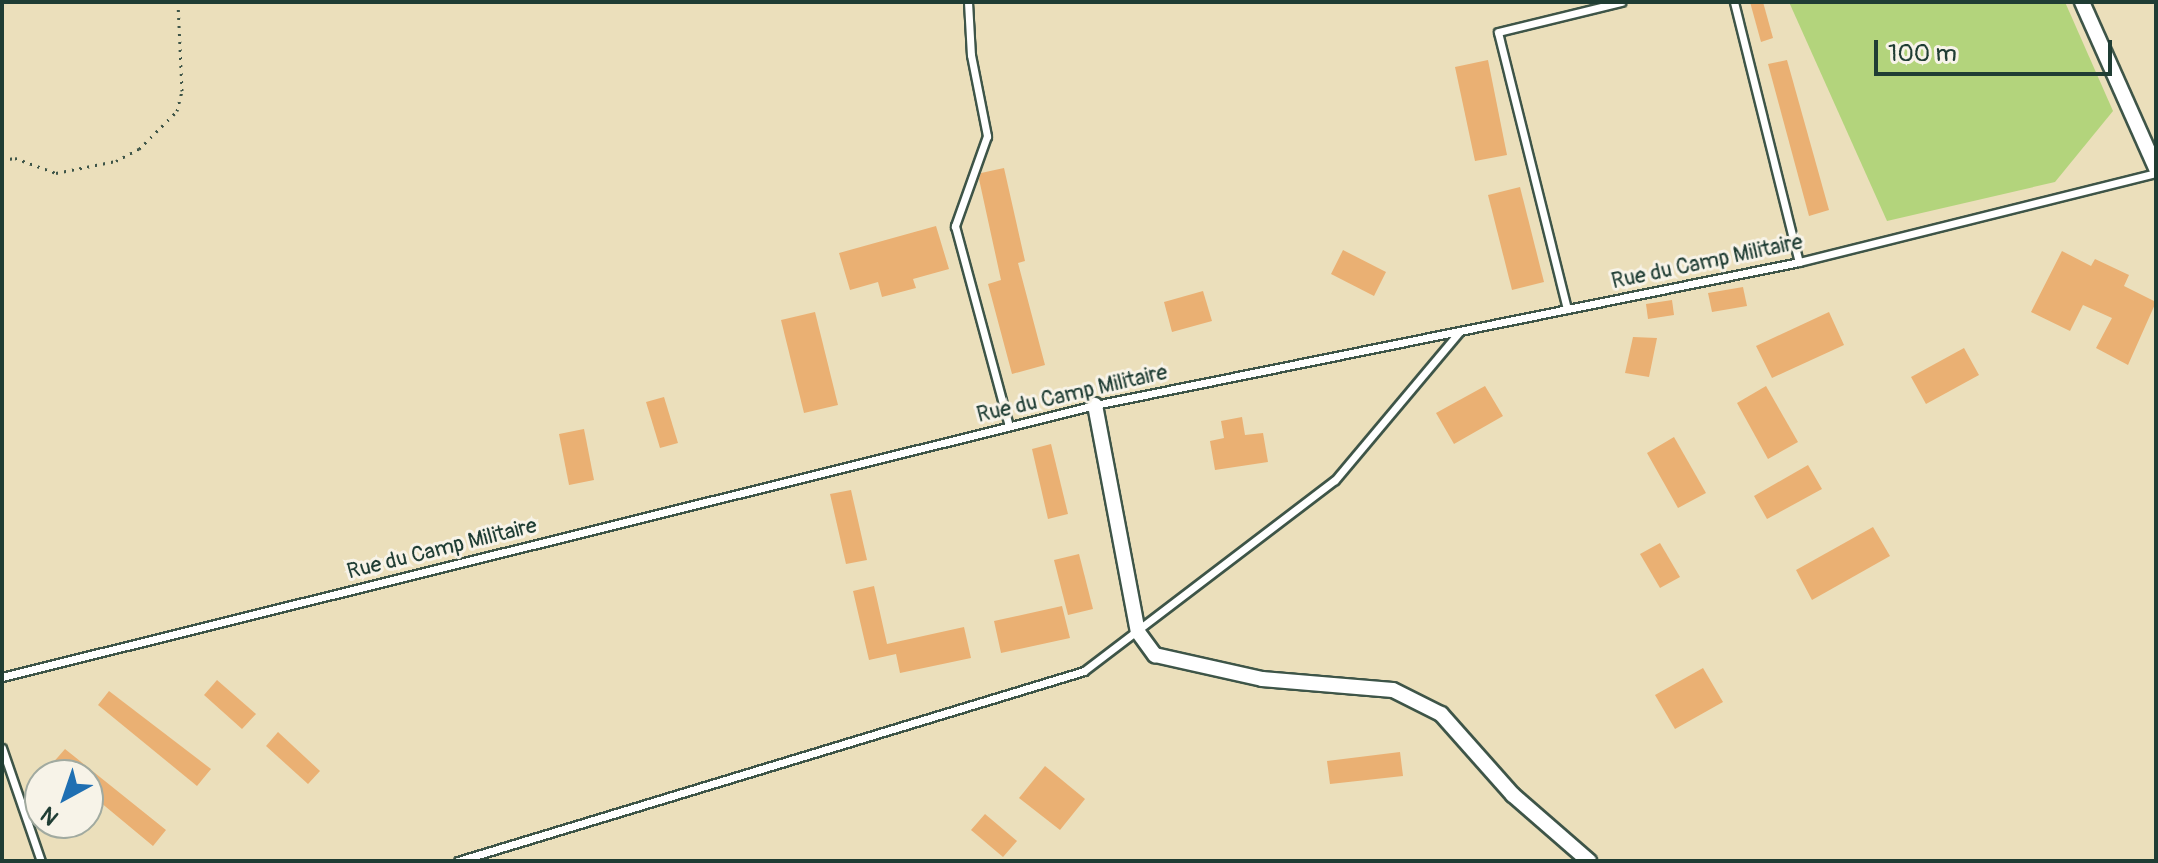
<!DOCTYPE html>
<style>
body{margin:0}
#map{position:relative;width:2158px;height:863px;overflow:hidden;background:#ebdfbb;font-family:Pangolin,sans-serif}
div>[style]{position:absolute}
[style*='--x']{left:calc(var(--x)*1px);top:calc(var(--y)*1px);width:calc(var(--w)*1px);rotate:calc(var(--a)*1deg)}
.green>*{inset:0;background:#b3d47c}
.building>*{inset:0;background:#eab073}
.path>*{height:3px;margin-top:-1.5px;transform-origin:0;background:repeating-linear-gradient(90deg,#3e5548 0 2px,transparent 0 8px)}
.roads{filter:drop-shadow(2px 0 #3e5548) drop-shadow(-2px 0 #3e5548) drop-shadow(0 2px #3e5548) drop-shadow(0 -2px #3e5548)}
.lane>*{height:7px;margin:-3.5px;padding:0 3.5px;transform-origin:3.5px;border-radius:3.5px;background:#fff}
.street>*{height:14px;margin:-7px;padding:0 7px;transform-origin:7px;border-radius:7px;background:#fff}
span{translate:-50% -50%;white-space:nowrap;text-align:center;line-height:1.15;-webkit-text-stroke:6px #f7f3e8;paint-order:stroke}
.street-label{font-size:22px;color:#1f3d34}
.frame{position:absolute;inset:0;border:4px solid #1f3d34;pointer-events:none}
.north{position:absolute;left:24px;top:759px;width:80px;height:80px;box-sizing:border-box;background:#f7f3e8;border:2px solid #a1aaa0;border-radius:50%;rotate:220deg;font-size:22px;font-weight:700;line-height:32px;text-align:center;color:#1f3d34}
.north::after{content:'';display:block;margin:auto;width:28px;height:36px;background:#1f6fb2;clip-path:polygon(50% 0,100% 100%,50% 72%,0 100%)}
.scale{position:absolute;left:1874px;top:40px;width:238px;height:36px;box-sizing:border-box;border:4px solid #1f3d34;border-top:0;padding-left:10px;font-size:24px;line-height:28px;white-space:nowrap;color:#1f3d34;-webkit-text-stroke:6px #f7f3e8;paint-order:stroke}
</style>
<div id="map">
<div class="green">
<div style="clip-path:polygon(1789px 2px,2065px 2px,2113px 111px,2055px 182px,1887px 221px)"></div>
</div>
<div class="building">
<div style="clip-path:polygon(1750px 2px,1763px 2px,1773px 38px,1761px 42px)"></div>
<div style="clip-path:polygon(1488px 60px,1507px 155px,1475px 161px,1455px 67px)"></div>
<div style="clip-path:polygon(1787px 60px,1829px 210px,1809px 216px,1768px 64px)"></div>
<div style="clip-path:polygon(1004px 168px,1025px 261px,1018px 263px,1045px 365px,1012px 374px,988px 284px,1001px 280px,979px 179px,981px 173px)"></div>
<div style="clip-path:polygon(1520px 187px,1544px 282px,1512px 290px,1488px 195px)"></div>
<div style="clip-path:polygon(936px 226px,949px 269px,913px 279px,916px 288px,882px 297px,878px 282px,850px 290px,839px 253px)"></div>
<div style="clip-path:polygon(1343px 250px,1386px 272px,1374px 296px,1331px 274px)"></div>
<div style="clip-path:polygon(2062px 251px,2091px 266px,2095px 259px,2129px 275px,2124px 286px,2156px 302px,2128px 365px,2096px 348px,2112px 318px,2083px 305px,2070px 331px,2031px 312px)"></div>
<div style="clip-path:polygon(1743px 287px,1747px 306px,1712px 312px,1708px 293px)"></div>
<div style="clip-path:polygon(1203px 291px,1212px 321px,1172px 332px,1164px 302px)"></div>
<div style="clip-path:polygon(1672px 300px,1674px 315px,1648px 319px,1646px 304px)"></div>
<div style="clip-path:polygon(815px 312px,838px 405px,804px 413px,781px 320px)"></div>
<div style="clip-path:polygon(1829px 312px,1844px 345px,1772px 378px,1756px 346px)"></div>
<div style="clip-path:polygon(1633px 337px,1657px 338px,1649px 377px,1625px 373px)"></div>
<div style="clip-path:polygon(1964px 348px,1979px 375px,1926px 404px,1911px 377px)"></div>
<div style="clip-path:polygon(1485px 386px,1503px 416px,1454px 444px,1436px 413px)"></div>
<div style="clip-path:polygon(1766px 386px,1798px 442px,1768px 459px,1737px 403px)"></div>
<div style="clip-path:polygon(664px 397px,678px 443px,660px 448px,646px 402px)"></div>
<div style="clip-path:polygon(1242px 417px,1245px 435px,1263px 433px,1268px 462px,1215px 470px,1210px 441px,1224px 438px,1221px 421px)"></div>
<div style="clip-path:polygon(584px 429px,594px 480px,569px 485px,559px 434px)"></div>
<div style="clip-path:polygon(1674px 437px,1706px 493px,1678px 508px,1647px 453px)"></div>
<div style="clip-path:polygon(1051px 444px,1068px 514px,1048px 519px,1032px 449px)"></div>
<div style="clip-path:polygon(1808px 465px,1822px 489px,1767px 519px,1754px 496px)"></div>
<div style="clip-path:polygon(851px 490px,867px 560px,846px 564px,830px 494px)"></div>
<div style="clip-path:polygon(1873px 527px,1890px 556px,1812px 600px,1796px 570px)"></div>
<div style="clip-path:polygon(1660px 543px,1680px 577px,1660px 588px,1640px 554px)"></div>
<div style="clip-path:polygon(1079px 554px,1093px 609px,1068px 615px,1054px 560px)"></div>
<div style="clip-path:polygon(874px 586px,887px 644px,964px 627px,971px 658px,900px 673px,896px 654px,869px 660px,853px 591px)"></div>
<div style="clip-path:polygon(1062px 606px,1070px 638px,1001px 653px,994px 621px)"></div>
<div style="clip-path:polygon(1703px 668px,1723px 702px,1675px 729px,1655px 695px)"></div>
<div style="clip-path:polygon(217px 680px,256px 714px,242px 729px,204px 695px)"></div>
<div style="clip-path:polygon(109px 691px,211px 769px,197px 786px,98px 705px)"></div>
<div style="clip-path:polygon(278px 732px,320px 771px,308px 784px,266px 746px)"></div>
<div style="clip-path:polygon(65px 749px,166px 830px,153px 846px,88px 792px,88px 775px,63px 775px,51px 765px)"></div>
<div style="clip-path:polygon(1400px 752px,1403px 776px,1330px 784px,1327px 761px)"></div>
<div style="clip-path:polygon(1045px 766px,1085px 799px,1060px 830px,1019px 798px)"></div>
<div style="clip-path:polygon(985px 814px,1017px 841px,1003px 857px,971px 830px)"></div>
</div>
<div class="path">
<div style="--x:2;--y:160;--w:13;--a:-9"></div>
<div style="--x:15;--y:158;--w:44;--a:20.1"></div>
<div style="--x:56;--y:173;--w:61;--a:-11.3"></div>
<div style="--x:116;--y:161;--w:26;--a:-28"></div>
<div style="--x:139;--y:149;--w:54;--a:-45"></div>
<div style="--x:177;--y:111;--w:21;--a:-76"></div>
<div style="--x:182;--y:91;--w:89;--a:-92.6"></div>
</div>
<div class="roads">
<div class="lane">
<div style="--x:968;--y:2;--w:53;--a:86.8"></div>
<div style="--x:971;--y:55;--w:83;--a:78.8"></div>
<div style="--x:987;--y:136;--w:96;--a:109.6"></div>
<div style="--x:955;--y:226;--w:207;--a:74.9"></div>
<div style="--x:1734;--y:2;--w:268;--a:76"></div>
<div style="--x:1567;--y:309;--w:285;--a:-104"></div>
<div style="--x:1498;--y:32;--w:127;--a:-13.7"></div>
<div style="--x:2;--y:677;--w:1126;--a:-13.97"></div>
<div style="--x:1095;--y:405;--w:718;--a:-11.48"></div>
<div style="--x:1799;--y:262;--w:368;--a:-14"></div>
<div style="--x:2;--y:748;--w:120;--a:71"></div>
<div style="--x:458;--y:861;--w:654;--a:-16.88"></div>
<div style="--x:1084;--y:671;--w:315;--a:-37.3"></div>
<div style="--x:1335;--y:480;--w:194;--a:-50"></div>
</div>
<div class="street">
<div style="--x:2082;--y:2;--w:182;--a:66"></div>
<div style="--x:1095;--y:405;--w:231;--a:79.3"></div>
<div style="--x:1138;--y:632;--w:29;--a:54"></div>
<div style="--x:1155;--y:655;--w:110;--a:12.6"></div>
<div style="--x:1262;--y:679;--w:131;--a:4.8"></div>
<div style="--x:1393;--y:690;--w:54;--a:26.6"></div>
<div style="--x:1441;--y:714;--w:108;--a:48.4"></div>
<div style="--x:1513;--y:795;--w:101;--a:41"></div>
</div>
</div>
<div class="street-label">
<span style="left:1707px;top:262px;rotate:-12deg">Rue du Camp Militaire</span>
<span style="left:1072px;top:394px;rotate:-13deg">Rue du Camp Militaire</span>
<span style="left:442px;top:549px;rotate:-14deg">Rue du Camp Militaire</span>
</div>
<div class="frame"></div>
<div class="north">N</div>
<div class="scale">100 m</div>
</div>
